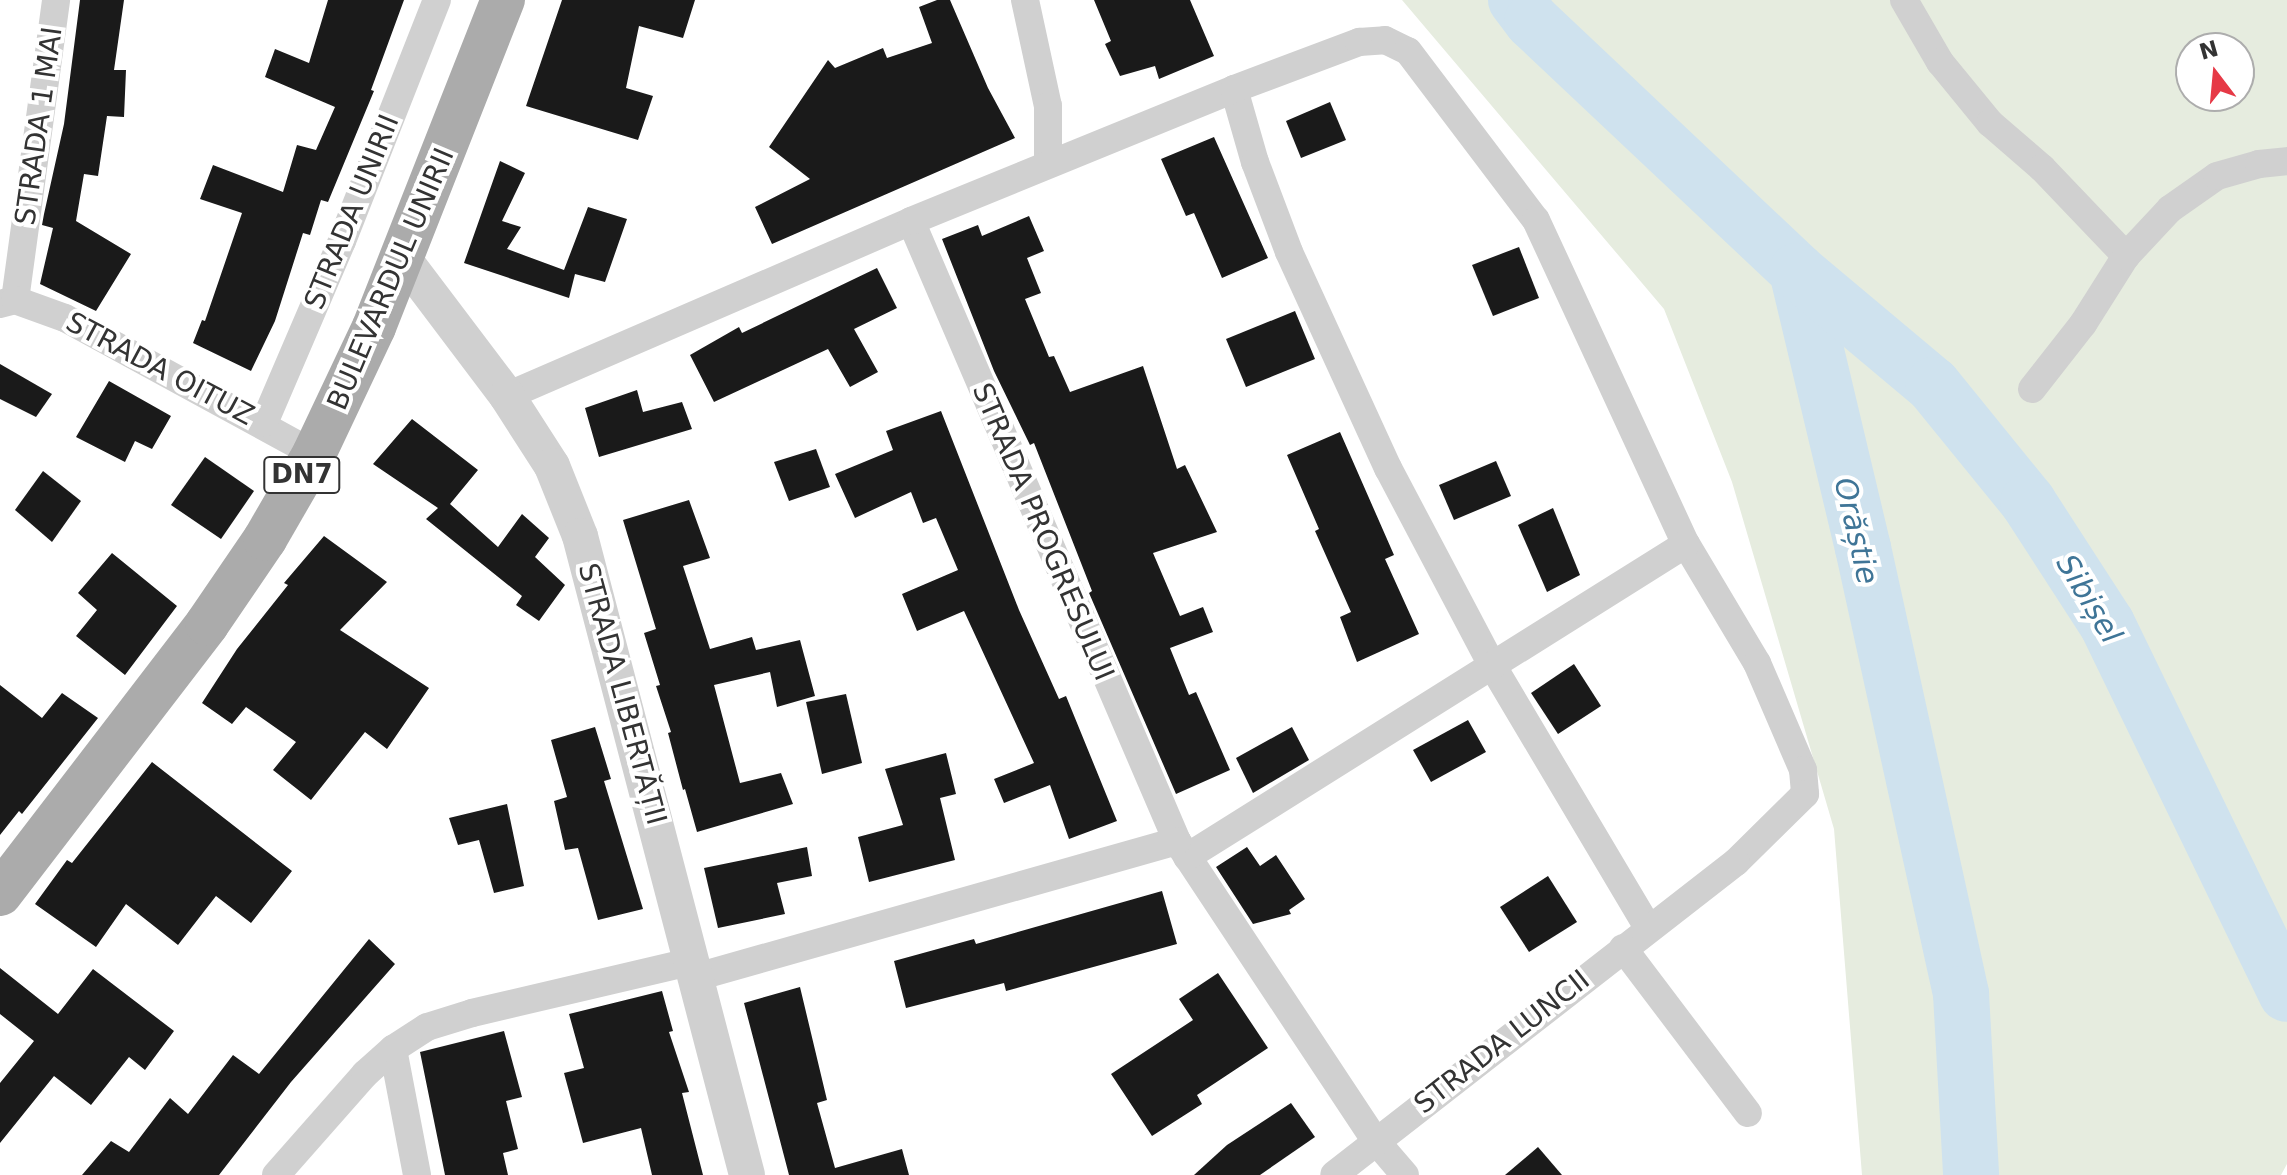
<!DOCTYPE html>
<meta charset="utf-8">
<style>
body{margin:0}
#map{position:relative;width:2287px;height:1175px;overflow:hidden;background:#fff;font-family:"DejaVu Sans",sans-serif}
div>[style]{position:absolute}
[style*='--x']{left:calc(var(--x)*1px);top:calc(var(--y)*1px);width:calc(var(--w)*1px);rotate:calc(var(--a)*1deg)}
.green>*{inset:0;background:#e6ecdf}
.river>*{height:56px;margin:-28px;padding:0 28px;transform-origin:28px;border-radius:28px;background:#cfe2ee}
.building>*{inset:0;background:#1a1a1a}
.minor>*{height:28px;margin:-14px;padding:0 14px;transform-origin:14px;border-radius:14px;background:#d0d0d0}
.tertiary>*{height:36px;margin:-18px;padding:0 18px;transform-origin:18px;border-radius:18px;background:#d0d0d0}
.primary>*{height:44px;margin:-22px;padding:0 22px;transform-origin:22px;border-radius:22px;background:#ababab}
span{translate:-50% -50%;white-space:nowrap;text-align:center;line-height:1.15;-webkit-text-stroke:8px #fff;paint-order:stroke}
.shield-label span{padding:2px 6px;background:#fff;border:2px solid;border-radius:6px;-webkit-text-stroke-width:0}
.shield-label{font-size:26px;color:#333;font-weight:700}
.street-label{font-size:28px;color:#333}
.water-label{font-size:30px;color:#3f7597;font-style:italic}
.north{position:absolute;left:2175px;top:32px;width:80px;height:80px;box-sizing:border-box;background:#fff;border:2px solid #adadad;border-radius:50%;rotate:344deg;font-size:22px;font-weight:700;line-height:32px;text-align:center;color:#333}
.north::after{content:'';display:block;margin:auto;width:28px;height:36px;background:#e63946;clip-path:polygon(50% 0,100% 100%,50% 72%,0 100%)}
</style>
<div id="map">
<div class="green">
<div style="clip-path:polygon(evenodd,1402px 0,2287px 0,2287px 1164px,2281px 1175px,1862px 1175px,1834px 829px,1732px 482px,1664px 309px,1402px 0,2191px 48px,2239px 48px,2239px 96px,2191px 96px,2191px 48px)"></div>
</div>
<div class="river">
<div style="--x:1516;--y:0;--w:26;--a:53"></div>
<div style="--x:1532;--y:21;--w:364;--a:43.3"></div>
<div style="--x:1797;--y:271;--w:285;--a:76.6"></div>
<div style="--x:1863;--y:548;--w:457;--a:77.6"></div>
<div style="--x:1961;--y:994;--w:181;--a:86.8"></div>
<div style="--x:1797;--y:271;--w:177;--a:40"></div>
<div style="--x:1933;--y:385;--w:151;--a:50.9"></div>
<div style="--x:2028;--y:502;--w:145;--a:57.1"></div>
<div style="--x:2107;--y:624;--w:411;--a:64.1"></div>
</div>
<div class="building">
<div style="clip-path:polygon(80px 0,124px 0,114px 70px,126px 70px,124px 117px,107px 116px,98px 176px,84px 174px,76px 221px,131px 254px,96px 311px,40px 284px,53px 228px,42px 225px,44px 214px,64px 124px)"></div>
<div style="clip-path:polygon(328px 0,404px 0,371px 90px,374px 91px,328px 202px,321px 200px,310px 235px,303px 233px,275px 321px,251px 371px,193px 343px,202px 320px,205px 321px,242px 213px,200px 199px,213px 165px,283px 192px,297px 145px,316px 150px,335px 107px,265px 77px,275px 49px,309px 63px)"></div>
<div style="clip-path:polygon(562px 0,695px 0,683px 38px,639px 26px,626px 88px,653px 96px,638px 140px,526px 106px)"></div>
<div style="clip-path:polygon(937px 0,950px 0,988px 88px,1015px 138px,772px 244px,755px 207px,810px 179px,769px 147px,828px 60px,835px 68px,883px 48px,887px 58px,932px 43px,919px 7px)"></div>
<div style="clip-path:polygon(1094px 0,1190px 0,1214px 56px,1159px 79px,1155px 66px,1120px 76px,1105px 44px,1111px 41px)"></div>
<div style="clip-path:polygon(1330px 102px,1346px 140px,1301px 158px,1286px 121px)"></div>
<div style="clip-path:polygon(1214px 137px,1268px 258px,1222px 278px,1194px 213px,1186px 216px,1161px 159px)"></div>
<div style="clip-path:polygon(500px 161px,525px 173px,502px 221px,521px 227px,507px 249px,564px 270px,588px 207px,627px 219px,605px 282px,575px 274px,569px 298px,464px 263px)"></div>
<div style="clip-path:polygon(1029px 216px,1044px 251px,1027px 258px,1041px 293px,1025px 299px,1049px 357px,1054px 356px,1070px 392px,1143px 366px,1177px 469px,1185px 465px,1217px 532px,1153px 553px,1180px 616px,1203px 607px,1213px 632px,1170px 648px,1189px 695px,1196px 692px,1230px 770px,1176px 794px,1089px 593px,1092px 591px,1034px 443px,1030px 445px,994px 371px,942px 239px,978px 225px,982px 236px)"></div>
<div style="clip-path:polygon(1519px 247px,1539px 298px,1493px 316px,1472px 265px)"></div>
<div style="clip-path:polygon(877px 268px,897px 308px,854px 329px,878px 372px,850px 387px,828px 349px,714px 402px,690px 355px,739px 327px,742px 333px)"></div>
<div style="clip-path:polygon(1295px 311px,1315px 359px,1246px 387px,1226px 339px)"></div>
<div style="clip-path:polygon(0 364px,52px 394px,36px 417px,0 399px)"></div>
<div style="clip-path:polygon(109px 381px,171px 416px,152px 449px,135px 441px,125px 462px,76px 437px)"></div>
<div style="clip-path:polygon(637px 390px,643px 412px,682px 402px,692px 429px,599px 457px,585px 408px)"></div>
<div style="clip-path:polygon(941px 411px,1019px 610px,1059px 699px,1066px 696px,1117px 821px,1069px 839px,1050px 785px,1004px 803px,994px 779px,1034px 763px,964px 611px,917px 631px,902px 594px,958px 570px,936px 518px,923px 523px,911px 492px,855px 518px,835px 474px,893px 450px,886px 431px)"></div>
<div style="clip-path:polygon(412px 419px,478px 470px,450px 504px,498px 547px,522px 514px,549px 538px,535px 557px,565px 585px,539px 621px,516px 605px,522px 596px,426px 519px,438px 508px,373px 464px)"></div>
<div style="clip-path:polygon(1340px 432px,1394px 555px,1385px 559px,1419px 634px,1357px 662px,1340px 617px,1351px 612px,1315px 531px,1319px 529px,1287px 455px)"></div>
<div style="clip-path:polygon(816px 449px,830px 487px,789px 501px,774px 462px)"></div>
<div style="clip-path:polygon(205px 457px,254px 491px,221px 539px,171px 505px)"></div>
<div style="clip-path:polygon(1496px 461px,1511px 496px,1454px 520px,1439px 485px)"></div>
<div style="clip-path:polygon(43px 471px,81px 501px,52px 542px,15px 510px)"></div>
<div style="clip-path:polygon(689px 500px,710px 558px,683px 566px,710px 649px,752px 637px,756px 650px,800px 640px,815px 696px,777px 707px,770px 672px,714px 685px,740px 783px,781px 773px,793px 804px,697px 832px,685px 789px,683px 790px,668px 733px,671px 732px,656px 686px,660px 685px,644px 633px,656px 629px,623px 520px)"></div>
<div style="clip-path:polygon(1553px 508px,1580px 575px,1547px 592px,1518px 525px)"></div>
<div style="clip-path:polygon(324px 536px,387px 582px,340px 630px,429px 688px,387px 749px,365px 732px,311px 800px,273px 770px,296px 742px,246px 707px,232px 724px,202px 703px,237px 649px,288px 585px,284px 583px)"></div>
<div style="clip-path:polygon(112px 553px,177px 606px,125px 675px,76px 636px,97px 610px,78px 593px)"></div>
<div style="clip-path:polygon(1574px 664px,1601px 706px,1558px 734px,1531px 693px)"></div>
<div style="clip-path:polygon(0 685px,42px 718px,62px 693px,98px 718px,22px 814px,19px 811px,0 835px)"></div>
<div style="clip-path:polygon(846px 694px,862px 763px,822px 774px,806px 702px)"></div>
<div style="clip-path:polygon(1468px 720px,1486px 752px,1431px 782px,1413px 750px)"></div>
<div style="clip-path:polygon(595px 727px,611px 779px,604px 781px,643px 909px,598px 920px,578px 848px,565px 850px,554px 801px,567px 797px,551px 740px)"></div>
<div style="clip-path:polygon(1292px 727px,1309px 760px,1253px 793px,1236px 758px)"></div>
<div style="clip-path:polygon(946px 753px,956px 794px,940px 798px,955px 860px,869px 882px,858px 837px,903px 825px,885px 769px)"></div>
<div style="clip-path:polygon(152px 762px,292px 871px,251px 923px,216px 896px,178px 945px,126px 904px,96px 947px,35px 904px,67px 860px,72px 863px)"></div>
<div style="clip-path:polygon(507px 804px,524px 886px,494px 893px,479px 840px,458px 845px,449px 818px)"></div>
<div style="clip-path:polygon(807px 847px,812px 876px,777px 883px,785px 914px,718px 928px,704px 868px)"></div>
<div style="clip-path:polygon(1247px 847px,1260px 866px,1276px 855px,1305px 899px,1289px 910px,1291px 914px,1253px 924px,1216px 867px)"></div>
<div style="clip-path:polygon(1548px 876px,1577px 922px,1529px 952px,1500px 907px)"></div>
<div style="clip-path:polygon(1162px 891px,1177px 944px,1006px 991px,1004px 983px,906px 1008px,894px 961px,974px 939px,976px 944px)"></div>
<div style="clip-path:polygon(369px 939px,395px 964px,291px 1082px,219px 1175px,82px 1175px,111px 1141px,129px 1152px,170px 1098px,188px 1114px,233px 1055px,259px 1074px)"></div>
<div style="clip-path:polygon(0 968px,58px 1014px,93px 969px,174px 1031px,145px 1070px,129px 1057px,91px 1105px,54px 1076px,0 1143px,0 1083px,34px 1041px,0 1014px)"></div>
<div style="clip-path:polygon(1218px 973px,1268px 1048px,1197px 1095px,1202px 1104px,1152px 1136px,1111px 1074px,1193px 1020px,1179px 999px)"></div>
<div style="clip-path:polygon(800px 987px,827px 1100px,817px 1103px,835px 1168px,902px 1149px,909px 1175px,789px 1175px,744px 1003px)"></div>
<div style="clip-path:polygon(662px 991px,673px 1031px,669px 1032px,689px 1092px,682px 1093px,703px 1175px,652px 1175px,641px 1128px,583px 1143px,564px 1073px,584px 1068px,569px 1014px)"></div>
<div style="clip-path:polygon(504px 1031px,522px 1097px,506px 1101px,518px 1149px,503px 1153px,508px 1175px,445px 1175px,420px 1052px)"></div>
<div style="clip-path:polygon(1291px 1103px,1315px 1137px,1260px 1175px,1194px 1175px,1227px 1145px)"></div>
<div style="clip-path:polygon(1538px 1147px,1562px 1175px,1505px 1175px)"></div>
</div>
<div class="minor">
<div style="--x:1025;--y:0;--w:108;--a:77.8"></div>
<div style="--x:1048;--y:106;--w:58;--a:90"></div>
<div style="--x:1904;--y:0;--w:72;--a:59.9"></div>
<div style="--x:1940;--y:62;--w:79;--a:50.7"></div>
<div style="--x:1990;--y:123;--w:69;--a:40.9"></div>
<div style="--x:2042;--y:168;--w:122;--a:46.3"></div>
<div style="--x:1234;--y:89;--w:76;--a:74"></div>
<div style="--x:1255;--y:162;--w:96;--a:69.3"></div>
<div style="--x:1289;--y:252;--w:238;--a:65.4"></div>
<div style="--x:1388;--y:468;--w:223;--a:62.2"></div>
<div style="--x:1492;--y:665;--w:307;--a:59.3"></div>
<div style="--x:911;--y:221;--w:675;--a:66.78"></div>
<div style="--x:1177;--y:841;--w:359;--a:56.5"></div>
<div style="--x:1375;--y:1140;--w:46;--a:49.4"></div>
<div style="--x:15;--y:300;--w:303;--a:-82.2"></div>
<div style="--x:0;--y:304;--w:16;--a:-15"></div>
<div style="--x:15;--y:300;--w:53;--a:19.8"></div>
<div style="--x:65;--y:318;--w:284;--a:28.6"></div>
<div style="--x:2032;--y:389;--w:83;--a:-51.9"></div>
<div style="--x:2083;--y:324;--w:80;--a:-57.7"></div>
<div style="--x:2126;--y:256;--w:64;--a:-46.9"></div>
<div style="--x:2170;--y:209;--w:57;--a:-35.1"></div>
<div style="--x:2217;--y:176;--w:44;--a:-15.9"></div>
<div style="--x:2259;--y:164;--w:28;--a:-6"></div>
<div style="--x:507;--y:396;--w:440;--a:-23.4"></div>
<div style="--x:911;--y:221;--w:349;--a:-22.2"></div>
<div style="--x:1234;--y:89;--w:134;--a:-20.6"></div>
<div style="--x:1359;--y:42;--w:26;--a:-4"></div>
<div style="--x:1385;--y:40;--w:25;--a:26"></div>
<div style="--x:1408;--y:51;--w:212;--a:52.9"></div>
<div style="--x:1536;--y:220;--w:357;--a:65.2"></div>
<div style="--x:1686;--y:544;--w:139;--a:59.2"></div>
<div style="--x:1757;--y:663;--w:116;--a:66.7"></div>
<div style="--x:1803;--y:770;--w:24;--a:85"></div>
<div style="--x:1805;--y:794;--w:97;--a:135.4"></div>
<div style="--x:1736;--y:862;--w:509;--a:142.1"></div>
<div style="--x:264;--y:423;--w:198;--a:-66.8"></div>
<div style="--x:342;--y:241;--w:259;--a:-68.5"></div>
<div style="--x:1187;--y:857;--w:589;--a:-32.1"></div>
<div style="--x:1623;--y:948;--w:207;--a:52.9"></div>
<div style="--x:693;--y:978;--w:503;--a:-15.8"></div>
<div style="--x:393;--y:1049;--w:128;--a:79.2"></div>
<div style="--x:276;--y:1175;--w:135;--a:-48.6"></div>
<div style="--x:365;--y:1074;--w:38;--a:-42"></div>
<div style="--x:393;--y:1049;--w:40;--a:-32.9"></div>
<div style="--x:427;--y:1027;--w:47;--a:-17.3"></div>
<div style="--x:472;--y:1013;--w:223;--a:-13.2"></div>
</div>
<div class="tertiary">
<div style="--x:402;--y:257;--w:174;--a:52.9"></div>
<div style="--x:507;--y:396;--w:83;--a:57.3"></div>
<div style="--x:552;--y:466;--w:75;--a:68.2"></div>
<div style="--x:580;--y:536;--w:660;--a:75.35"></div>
</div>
<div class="primary">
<div style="--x:0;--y:894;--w:340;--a:-52.5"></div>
<div style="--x:207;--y:624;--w:103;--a:-55.7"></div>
<div style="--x:265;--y:539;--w:98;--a:-60"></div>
<div style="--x:314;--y:454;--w:140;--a:-64.7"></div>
<div style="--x:374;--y:327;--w:352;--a:-68.5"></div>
</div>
<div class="shield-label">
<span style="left:302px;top:475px">DN7</span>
</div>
<div class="street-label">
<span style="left:39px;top:126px;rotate:-82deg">STRADA 1 MAI</span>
<span style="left:352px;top:212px;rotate:-68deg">STRADA UNIRII</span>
<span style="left:391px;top:279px;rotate:-67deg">BULEVARDUL UNIRII</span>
<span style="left:160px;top:369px;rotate:28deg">STRADA OITUZ</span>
<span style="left:1043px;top:532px;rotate:67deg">STRADA PROGRESULUI</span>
<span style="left:622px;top:694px;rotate:75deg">STRADA LIBERTĂȚII</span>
<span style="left:1502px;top:1042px;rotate:-38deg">STRADA LUNCII</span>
</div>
<div class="water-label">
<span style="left:1856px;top:531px;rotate:77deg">Orăștie</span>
<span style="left:2089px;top:599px;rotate:59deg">Sibișel</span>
</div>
<div class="north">N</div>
</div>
